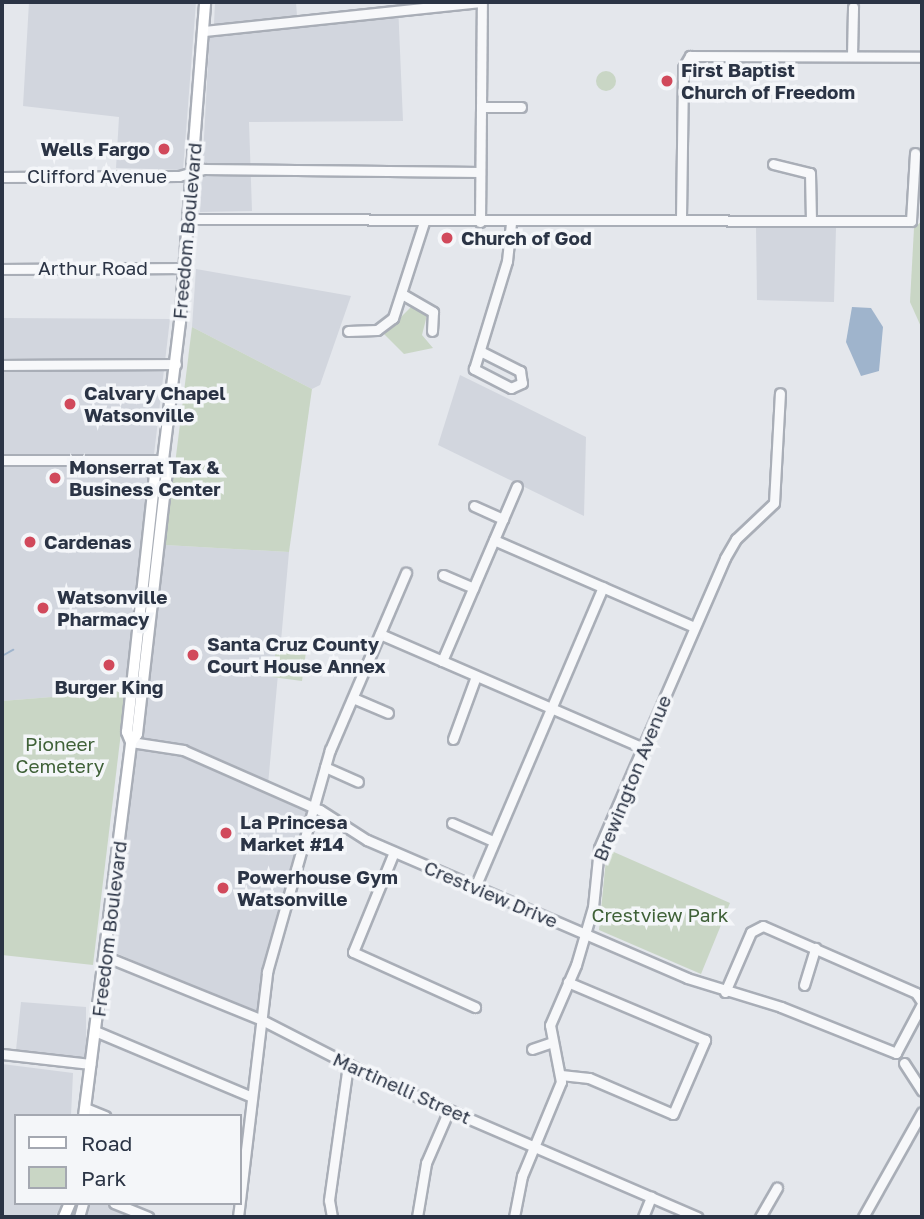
<!DOCTYPE html>
<style>
body{margin:0}
#map{position:relative;width:924px;height:1219px;overflow:hidden;background:#e4e7ec;font-family:"Golos Text",sans-serif}
div>[style]{position:absolute}
[style*='--x']{left:calc(var(--x)*1px);top:calc(var(--y)*1px);width:calc(var(--w)*1px);rotate:calc(var(--a)*1deg)}
.built>*{inset:0;background:#d2d6de}
.green>*{inset:0;background:#c9d6c5}
.round{border-radius:50%}
.water>*{inset:0;background:#9fb4cc}
.stream>*{height:2px;margin:-1px;padding:0 1px;transform-origin:1px;border-radius:1px;background:#9fb4cc}
.roads{filter:drop-shadow(2px 0 #a9aeb7) drop-shadow(-2px 0 #a9aeb7) drop-shadow(0 2px #a9aeb7) drop-shadow(0 -2px #a9aeb7)}
.minor>*{height:9px;margin:-4.5px;padding:0 4.5px;transform-origin:4.5px;border-radius:4.5px;background:#f7f8fa}
.major>*{height:10px;margin:-5px;padding:0 5px;transform-origin:5px;border-radius:5px;background:#fff}
.dots>*{width:19px;height:19px;translate:-50% -50%;box-sizing:border-box;border:4px solid #f4f6f9;border-radius:50%}
span{translate:-50% -50%;white-space:nowrap;text-align:center;line-height:1.15;-webkit-text-stroke:7px #f4f6f9;paint-order:stroke}
.poi-label{font-size:19px;color:#2b3445;font-weight:700}
.left{translate:0 -50%;text-align:left}
.right{translate:-100% -50%;text-align:right}
.street-label{font-size:19px;color:#2b3445}
.park-label{font-size:19px;color:#3f6138}
.frame{position:absolute;inset:0;border:4px solid #2b3445;pointer-events:none}
.legend{position:absolute;left:14px;top:1114px;width:228px;height:91px;box-sizing:border-box;background:#f4f6f9;border:2px solid #a4a8b1;margin:0;padding:9px 12px;list-style:none;font-size:21px;color:#2b3445}
.legend li{display:flex;align-items:center;gap:14px;height:35px}
.legend b{width:35px;border:2px solid #a4a8b1}
</style>
<div id="map">
<div class="built">
<div style="clip-path:polygon(29px 2px,196px 2px,183px 170px,116px 168px,119px 117px,23px 106px)"></div>
<div style="clip-path:polygon(215px 2px,296px 2px,297px 16px,398px 4px,403px 121px,249px 122px,252px 211px,200px 212px,210px 26px,259px 20px,214px 24px)"></div>
<div style="clip-path:polygon(756px 227px,836px 228px,834px 302px,757px 300px)"></div>
<div style="clip-path:polygon(196px 269px,351px 296px,320px 385px,312px 389px,192px 327px)"></div>
<div style="clip-path:polygon(2px 318px,170px 319px,126px 691px,2px 701px)"></div>
<div style="clip-path:polygon(460px 375px,586px 437px,584px 516px,438px 445px)"></div>
<div style="clip-path:polygon(165px 545px,289px 552px,268px 785px,180px 744px,136px 743px)"></div>
<div style="clip-path:polygon(133px 747px,180px 756px,307px 810px,259px 1015px,114px 952px)"></div>
<div style="clip-path:polygon(21px 1002px,86px 1007px,86px 1066px,16px 1050px)"></div>
<div style="clip-path:polygon(2px 1064px,73px 1073px,71px 1116px,16px 1116px,16px 1203px,62px 1203px,55px 1217px,2px 1217px)"></div>
<div style="clip-path:polygon(75px 1203px,137px 1203px,135px 1217px,68px 1217px)"></div>
</div>
<div class="green">
<div class="round" style="left:596px;top:71px;width:20px;height:20px"></div>
<div style="clip-path:polygon(922px 221px,922px 329px,910px 302px,914px 228px)"></div>
<div style="clip-path:polygon(412px 306px,427px 315px,422px 335px,433px 348px,404px 354px,384px 334px)"></div>
<div style="clip-path:polygon(192px 327px,312px 389px,289px 552px,165px 545px)"></div>
<div style="clip-path:polygon(276px 649px,306px 652px,302px 681px,272px 677px)"></div>
<div style="clip-path:polygon(126px 691px,93px 965px,2px 955px,2px 701px)"></div>
<div style="clip-path:polygon(607px 849px,730px 903px,701px 974px,599px 930px)"></div>
</div>
<div class="water">
<div style="clip-path:polygon(852px 307px,871px 308px,883px 327px,879px 371px,861px 376px,846px 342px)"></div>
</div>
<div class="stream">
<div style="--x:2;--y:656;--w:13;--a:-29"></div>
</div>
<div class="roads">
<div class="minor">
<div style="--x:204;--y:31;--w:276;--a:-6"></div>
<div style="--x:852;--y:56;--w:49;--a:-88.8"></div>
<div style="--x:481;--y:107;--w:40;--a:0"></div>
<div style="--x:773;--y:164;--w:38;--a:14"></div>
<div style="--x:810;--y:173;--w:47;--a:88.8"></div>
<div style="--x:2;--y:177;--w:177;--a:-0.3"></div>
<div style="--x:179;--y:176;--w:26;--a:-16"></div>
<div style="--x:204;--y:169;--w:276;--a:0.6"></div>
<div style="--x:681;--y:218;--w:150;--a:-89.2"></div>
<div style="--x:683;--y:68;--w:14;--a:-60"></div>
<div style="--x:690;--y:56;--w:232;--a:0.2"></div>
<div style="--x:188;--y:219;--w:723;--a:0.16"></div>
<div style="--x:911;--y:221;--w:68;--a:-86.6"></div>
<div style="--x:480;--y:222;--w:220;--a:-89.5"></div>
<div style="--x:2;--y:269;--w:183;--a:-0.3"></div>
<div style="--x:402;--y:294;--w:36;--a:30"></div>
<div style="--x:433;--y:312;--w:19;--a:93"></div>
<div style="--x:348;--y:331;--w:29;--a:-2"></div>
<div style="--x:377;--y:330;--w:20;--a:-37"></div>
<div style="--x:393;--y:318;--w:101;--a:-72.1"></div>
<div style="--x:480;--y:351;--w:45;--a:26.6"></div>
<div style="--x:520;--y:371;--w:12;--a:81"></div>
<div style="--x:522;--y:383;--w:12;--a:156"></div>
<div style="--x:511;--y:388;--w:42;--a:-152.8"></div>
<div style="--x:474;--y:369;--w:113;--a:-73"></div>
<div style="--x:507;--y:261;--w:38;--a:-84"></div>
<div style="--x:2;--y:365;--w:174;--a:-0.3"></div>
<div style="--x:2;--y:460;--w:161;--a:0"></div>
<div style="--x:474;--y:506;--w:32;--a:24"></div>
<div style="--x:494;--y:540;--w:218;--a:23.5"></div>
<div style="--x:443;--y:575;--w:33;--a:23"></div>
<div style="--x:380;--y:634;--w:288;--a:23.4"></div>
<div style="--x:442;--y:661;--w:190;--a:-66.8"></div>
<div style="--x:353;--y:698;--w:38;--a:23"></div>
<div style="--x:453;--y:739;--w:67;--a:-69.9"></div>
<div style="--x:131;--y:742;--w:53;--a:8.7"></div>
<div style="--x:183;--y:750;--w:150;--a:23.7"></div>
<div style="--x:320;--y:810;--w:56;--a:32.6"></div>
<div style="--x:367;--y:840;--w:348;--a:23.3"></div>
<div style="--x:687;--y:978;--w:98;--a:17.1"></div>
<div style="--x:781;--y:1007;--w:124;--a:21.8"></div>
<div style="--x:896;--y:1053;--w:55;--a:-62"></div>
<div style="--x:325;--y:767;--w:36;--a:24"></div>
<div style="--x:452;--y:823;--w:45;--a:23.7"></div>
<div style="--x:394;--y:852;--w:108;--a:112.3"></div>
<div style="--x:353;--y:952;--w:134;--a:24.3"></div>
<div style="--x:475;--y:887;--w:326;--a:-66.9"></div>
<div style="--x:107;--y:957;--w:165;--a:22.1"></div>
<div style="--x:260;--y:1019;--w:131;--a:27.1"></div>
<div style="--x:377;--y:1079;--w:349;--a:23.3"></div>
<div style="--x:804;--y:985;--w:39;--a:-73"></div>
<div style="--x:725;--y:992;--w:65;--a:-66.6"></div>
<div style="--x:751;--y:932;--w:13;--a:-27"></div>
<div style="--x:763;--y:926;--w:167;--a:23.6"></div>
<div style="--x:916;--y:993;--w:11;--a:56"></div>
<div style="--x:95;--y:1031;--w:170;--a:22.8"></div>
<div style="--x:532;--y:1049;--w:21;--a:-19"></div>
<div style="--x:2;--y:1054;--w:89;--a:6.5"></div>
<div style="--x:904;--y:1063;--w:33;--a:57"></div>
<div style="--x:561;--y:1075;--w:28;--a:6"></div>
<div style="--x:589;--y:1078;--w:91;--a:23.2"></div>
<div style="--x:673;--y:1114;--w:81;--a:-66.6"></div>
<div style="--x:705;--y:1040;--w:149;--a:-157.1"></div>
<div style="--x:85;--y:1108;--w:22;--a:22"></div>
<div style="--x:114;--y:1203;--w:37;--a:22"></div>
<div style="--x:79;--y:1217;--w:15;--a:-74"></div>
<div style="--x:238;--y:1217;--w:247;--a:-83.2"></div>
<div style="--x:267;--y:972;--w:231;--a:-74.2"></div>
<div style="--x:330;--y:750;--w:193;--a:-66.8"></div>
<div style="--x:332;--y:1217;--w:17;--a:-100"></div>
<div style="--x:329;--y:1200;--w:136;--a:-82"></div>
<div style="--x:417;--y:1217;--w:55;--a:-80.5"></div>
<div style="--x:426;--y:1163;--w:58;--a:-66.5"></div>
<div style="--x:514;--y:1217;--w:42;--a:-79"></div>
<div style="--x:522;--y:1176;--w:102;--a:-67.5"></div>
<div style="--x:561;--y:1082;--w:58;--a:-100.9"></div>
<div style="--x:550;--y:1025;--w:65;--a:-66.6"></div>
<div style="--x:576;--y:965;--w:60;--a:-73.7"></div>
<div style="--x:593;--y:907;--w:59;--a:-84.2"></div>
<div style="--x:599;--y:848;--w:316;--a:-66.5"></div>
<div style="--x:725;--y:558;--w:22;--a:-60"></div>
<div style="--x:736;--y:539;--w:52;--a:-43.5"></div>
<div style="--x:774;--y:503;--w:110;--a:-86.9"></div>
<div style="--x:643;--y:1217;--w:22;--a:-68"></div>
<div style="--x:760;--y:1217;--w:34;--a:-60"></div>
<div style="--x:863;--y:1217;--w:120;--a:-60.7"></div>
</div>
<div class="major">
<div style="--x:131;--y:742;--w:11;--a:-112"></div>
<div style="--x:127;--y:732;--w:260;--a:-83.8"></div>
<div style="--x:155;--y:474;--w:16;--a:-60"></div>
<div style="--x:163;--y:460;--w:139;--a:-83"></div>
<div style="--x:180;--y:322;--w:321;--a:-85.5"></div>
<div style="--x:84;--y:1116;--w:377;--a:-82.8"></div>
<div style="--x:131;--y:742;--w:10;--a:-53"></div>
<div style="--x:137;--y:734;--w:265;--a:-83.5"></div>
<div style="--x:167;--y:471;--w:12;--a:-110"></div>
<div style="--x:64;--y:1217;--w:15;--a:-67"></div>
</div>
</div>
<div class="dots">
<div style="left:667px;top:81px;background:#d1495b"></div>
<div style="left:164px;top:149px;background:#d1495b"></div>
<div style="left:447px;top:238px;background:#d1495b"></div>
<div style="left:70px;top:404px;background:#d1495b"></div>
<div style="left:55px;top:478px;background:#d1495b"></div>
<div style="left:30px;top:542px;background:#d1495b"></div>
<div style="left:43px;top:608px;background:#d1495b"></div>
<div style="left:193px;top:655px;background:#d1495b"></div>
<div style="left:109px;top:665px;background:#d1495b"></div>
<div style="left:226px;top:833px;background:#d1495b"></div>
<div style="left:223px;top:888px;background:#d1495b"></div>
</div>
<div class="poi-label">
<span class="left" style="left:681px;top:81px">First Baptist<br>Church of Freedom</span>
<span class="right" style="left:150px;top:149px">Wells Fargo</span>
<span class="left" style="left:461px;top:238px">Church of God</span>
<span class="left" style="left:84px;top:404px">Calvary Chapel<br>Watsonville</span>
<span class="left" style="left:69px;top:478px">Monserrat Tax &amp;<br>Business Center</span>
<span class="left" style="left:44px;top:542px">Cardenas</span>
<span class="left" style="left:57px;top:608px">Watsonville<br>Pharmacy</span>
<span class="left" style="left:207px;top:655px">Santa Cruz County<br>Court House Annex</span>
<span style="left:109px;top:687px">Burger King</span>
<span class="left" style="left:240px;top:833px">La Princesa<br>Market #14</span>
<span class="left" style="left:237px;top:888px">Powerhouse Gym<br>Watsonville</span>
</div>
<div class="street-label">
<span style="left:97px;top:176px">Clifford Avenue</span>
<span style="left:187px;top:231px;rotate:-85deg">Freedom Boulevard</span>
<span style="left:93px;top:268px">Arthur Road</span>
<span style="left:632px;top:778px;rotate:-68deg">Brewington Avenue</span>
<span style="left:491px;top:894px;rotate:23deg">Crestview Drive</span>
<span style="left:109px;top:929px;rotate:-83deg">Freedom Boulevard</span>
<span style="left:402px;top:1088px;rotate:24deg">Martinelli Street</span>
</div>
<div class="park-label">
<span style="left:60px;top:755px">Pioneer<br>Cemetery</span>
<span style="left:660px;top:915px">Crestview Park</span>
</div>
<div class="frame"></div>
<ul class="legend">
<li><b style="height:9px;background:#fff"></b>Road</li>
<li><b style="height:19px;background:#c9d6c5"></b>Park</li>
</ul>
</div>
